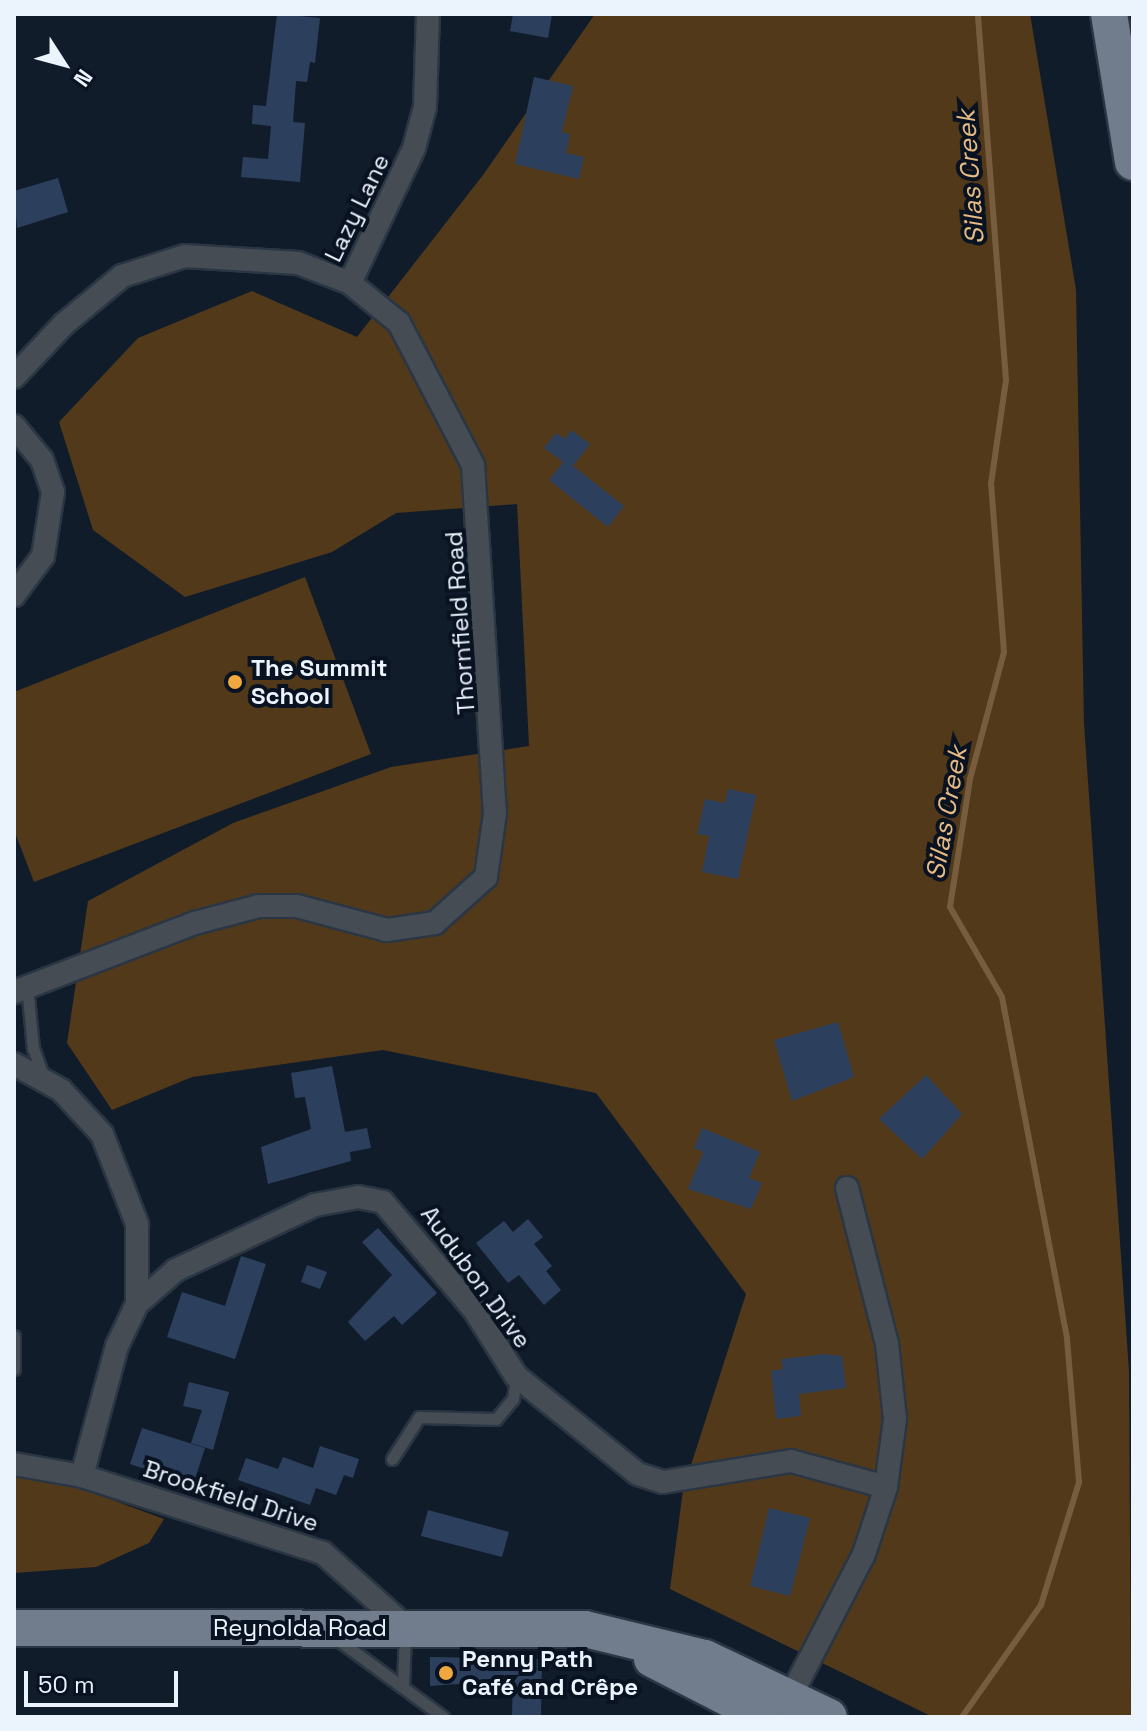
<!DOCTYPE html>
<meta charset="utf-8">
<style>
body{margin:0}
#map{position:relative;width:1147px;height:1731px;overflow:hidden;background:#111c2b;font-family:"Space Grotesk",sans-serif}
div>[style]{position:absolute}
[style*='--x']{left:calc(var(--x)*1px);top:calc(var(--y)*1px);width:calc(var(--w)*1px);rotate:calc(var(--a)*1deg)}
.green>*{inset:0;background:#51391a}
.stream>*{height:6px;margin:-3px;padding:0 3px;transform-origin:3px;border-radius:3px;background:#775d3d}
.building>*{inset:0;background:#2c405e}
.roads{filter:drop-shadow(2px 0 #2b3644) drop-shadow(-2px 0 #2b3644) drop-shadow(0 2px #2b3644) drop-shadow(0 -2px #2b3644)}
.lane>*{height:11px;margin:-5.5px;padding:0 5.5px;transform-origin:5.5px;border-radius:5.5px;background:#464c54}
.street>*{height:22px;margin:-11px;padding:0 11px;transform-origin:11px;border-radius:11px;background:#464c54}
.primary>*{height:36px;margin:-18px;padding:0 18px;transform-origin:18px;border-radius:18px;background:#717c8c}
.dots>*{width:22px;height:22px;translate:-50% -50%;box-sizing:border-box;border:4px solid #081221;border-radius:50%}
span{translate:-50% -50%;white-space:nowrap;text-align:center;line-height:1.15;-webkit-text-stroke:8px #081221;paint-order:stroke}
.street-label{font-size:24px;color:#ebf3fd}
.poi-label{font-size:24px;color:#ebf3fd;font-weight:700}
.left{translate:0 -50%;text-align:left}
.water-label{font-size:26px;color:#e6ba83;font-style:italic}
.frame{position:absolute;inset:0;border:16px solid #ebf3fd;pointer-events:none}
.north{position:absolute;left:24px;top:24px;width:80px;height:80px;-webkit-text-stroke:6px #081221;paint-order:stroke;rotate:126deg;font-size:22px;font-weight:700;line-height:32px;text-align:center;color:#ebf3fd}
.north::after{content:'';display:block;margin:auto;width:28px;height:36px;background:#ebf3fd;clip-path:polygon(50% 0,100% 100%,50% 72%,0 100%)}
.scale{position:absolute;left:24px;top:1671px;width:154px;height:36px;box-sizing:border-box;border:4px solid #ebf3fd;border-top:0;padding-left:10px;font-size:24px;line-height:28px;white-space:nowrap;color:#ebf3fd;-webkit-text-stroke:6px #081221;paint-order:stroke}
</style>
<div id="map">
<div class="green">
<div style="clip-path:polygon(595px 14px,1030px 14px,1076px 290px,1084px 724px,1129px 1371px,1131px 1717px,933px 1717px,670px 1589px,683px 1490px,746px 1294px,596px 1093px,383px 1050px,192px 1077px,112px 1110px,67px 1043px,88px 901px,233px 823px,391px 767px,529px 746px,517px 504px,396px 513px,332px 552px,185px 597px,93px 530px,59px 422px,138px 338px,252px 291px,357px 337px,483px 175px)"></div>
<div style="clip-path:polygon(305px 577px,371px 754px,34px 882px,14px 830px,14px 692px)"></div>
<div style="clip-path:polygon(14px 1477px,80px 1488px,164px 1519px,149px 1543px,96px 1567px,14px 1573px)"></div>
</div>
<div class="stream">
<div style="--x:962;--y:1717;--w:137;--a:-54.8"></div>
<div style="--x:1041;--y:1605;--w:129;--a:-72.8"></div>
<div style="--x:1079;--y:1482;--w:144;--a:-94.8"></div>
<div style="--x:1067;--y:1338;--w:347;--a:-100.8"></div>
<div style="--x:1002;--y:997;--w:104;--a:-120"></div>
<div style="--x:950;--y:907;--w:130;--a:-81.1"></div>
<div style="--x:970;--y:779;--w:131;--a:-75"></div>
<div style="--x:1004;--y:652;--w:169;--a:-94.4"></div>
<div style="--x:991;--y:484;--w:105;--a:-81.8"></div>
<div style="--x:1006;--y:380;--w:367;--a:-94.4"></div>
</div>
<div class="building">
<div style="clip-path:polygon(277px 14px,320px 18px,315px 63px,310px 62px,307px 82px,296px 81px,293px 122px,305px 123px,300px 182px,241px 177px,243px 157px,268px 159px,271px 126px,252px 124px,253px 105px,266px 106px)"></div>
<div style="clip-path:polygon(513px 14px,552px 14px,548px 38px,510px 31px)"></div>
<div style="clip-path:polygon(534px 77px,573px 86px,562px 132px,570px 134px,566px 153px,584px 157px,579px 179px,515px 164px)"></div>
<div style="clip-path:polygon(58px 178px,68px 212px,17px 228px,14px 191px)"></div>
<div style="clip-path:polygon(571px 430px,590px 444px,573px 466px,624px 506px,608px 527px,549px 480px,563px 462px,544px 448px,556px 433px,565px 439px)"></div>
<div style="clip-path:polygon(728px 789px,756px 795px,738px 879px,702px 872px,709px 836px,697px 834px,705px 799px,725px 803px)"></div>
<div style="clip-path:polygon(838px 1022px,854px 1077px,792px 1101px,774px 1040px)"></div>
<div style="clip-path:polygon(332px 1066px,345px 1132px,367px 1128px,371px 1148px,350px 1152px,351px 1161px,268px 1184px,261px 1147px,311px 1129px,305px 1097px,295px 1098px,291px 1073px)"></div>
<div style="clip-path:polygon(926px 1075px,962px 1114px,922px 1159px,879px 1119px)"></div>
<div style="clip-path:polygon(702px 1128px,760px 1152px,749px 1178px,762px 1183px,751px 1209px,688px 1189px,703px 1152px,694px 1148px)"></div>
<div style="clip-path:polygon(528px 1219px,543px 1237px,534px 1244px,552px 1266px,546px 1271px,561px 1290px,544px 1305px,519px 1275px,508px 1283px,476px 1243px,504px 1221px,513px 1232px)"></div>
<div style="clip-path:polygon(378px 1228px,437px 1293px,402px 1325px,394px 1316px,365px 1341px,348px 1322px,392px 1275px,362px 1242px)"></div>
<div style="clip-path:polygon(241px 1256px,266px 1264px,235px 1359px,167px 1337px,182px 1292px,225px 1306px)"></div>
<div style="clip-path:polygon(307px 1265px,327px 1272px,320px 1289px,301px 1282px)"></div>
<div style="clip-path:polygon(825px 1354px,842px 1356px,846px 1388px,799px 1394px,801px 1416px,776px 1419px,771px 1371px,783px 1369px,781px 1359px)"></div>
<div style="clip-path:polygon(189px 1382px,229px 1392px,213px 1450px,191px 1443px,202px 1410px,183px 1406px)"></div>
<div style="clip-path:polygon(142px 1428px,205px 1448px,193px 1485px,130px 1464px)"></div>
<div style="clip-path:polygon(320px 1446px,359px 1459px,353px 1478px,344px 1475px,336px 1495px,316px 1488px,310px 1505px,238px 1480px,246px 1458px,278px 1469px,283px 1457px,313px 1468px)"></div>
<div style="clip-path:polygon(769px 1508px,810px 1518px,790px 1596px,750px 1586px)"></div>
<div style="clip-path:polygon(428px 1510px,509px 1532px,502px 1557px,421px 1536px)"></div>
<div style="clip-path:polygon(430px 1657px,542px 1659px,541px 1717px,512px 1716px,513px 1680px,430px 1686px)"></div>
</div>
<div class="roads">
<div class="lane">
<div style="--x:27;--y:986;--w:62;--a:84.5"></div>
<div style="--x:33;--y:1048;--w:32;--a:70"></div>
<div style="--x:14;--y:1336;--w:33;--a:90"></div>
<div style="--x:392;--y:1459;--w:50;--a:-57.3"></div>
<div style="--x:419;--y:1417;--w:77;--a:1.5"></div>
<div style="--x:496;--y:1419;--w:26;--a:-50"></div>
<div style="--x:513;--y:1399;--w:22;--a:-82"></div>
<div style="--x:337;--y:1639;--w:132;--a:36.3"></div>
<div style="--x:403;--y:1685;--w:51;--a:-87.8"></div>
</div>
<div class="street">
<div style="--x:350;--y:283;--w:149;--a:-64.6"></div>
<div style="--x:414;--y:148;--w:42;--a:-75"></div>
<div style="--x:425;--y:107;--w:93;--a:-88.2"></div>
<div style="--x:14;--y:377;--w:73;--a:-46.7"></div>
<div style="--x:64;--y:324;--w:75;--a:-39.6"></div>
<div style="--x:122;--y:276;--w:66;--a:-17.6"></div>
<div style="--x:185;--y:256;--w:113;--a:3.5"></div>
<div style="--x:298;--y:263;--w:56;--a:21"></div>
<div style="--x:350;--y:283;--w:63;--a:39.2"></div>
<div style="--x:399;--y:323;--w:160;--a:62.5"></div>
<div style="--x:473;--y:465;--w:349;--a:86.4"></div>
<div style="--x:495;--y:813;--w:65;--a:98"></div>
<div style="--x:486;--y:877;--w:69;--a:138"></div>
<div style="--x:435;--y:923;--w:49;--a:171.7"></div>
<div style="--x:387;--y:930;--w:93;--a:-165.1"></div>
<div style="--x:297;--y:906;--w:38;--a:180"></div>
<div style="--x:259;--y:906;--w:66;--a:165.1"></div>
<div style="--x:195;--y:923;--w:194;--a:159.1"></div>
<div style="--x:14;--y:426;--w:44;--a:50.5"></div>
<div style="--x:42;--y:460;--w:34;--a:71"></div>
<div style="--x:53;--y:492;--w:65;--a:98.9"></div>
<div style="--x:43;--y:556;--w:49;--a:126.6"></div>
<div style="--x:14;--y:1064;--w:54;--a:29"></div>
<div style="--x:61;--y:1090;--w:60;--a:47"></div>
<div style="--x:102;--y:1134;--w:97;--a:68.7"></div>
<div style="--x:137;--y:1224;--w:80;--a:90"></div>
<div style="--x:137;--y:1304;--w:47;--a:115.5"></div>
<div style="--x:117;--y:1346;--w:135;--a:105.1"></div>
<div style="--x:847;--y:1188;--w:161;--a:75.6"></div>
<div style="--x:887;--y:1344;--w:75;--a:83.9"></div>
<div style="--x:895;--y:1419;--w:69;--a:97.5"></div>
<div style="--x:137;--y:1304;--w:52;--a:-41.1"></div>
<div style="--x:176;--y:1270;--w:153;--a:-25.1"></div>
<div style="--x:315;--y:1205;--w:44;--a:-10.5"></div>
<div style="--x:358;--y:1197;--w:25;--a:11"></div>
<div style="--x:383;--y:1202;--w:143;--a:49.8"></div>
<div style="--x:475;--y:1311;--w:77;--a:57.8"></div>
<div style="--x:516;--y:1376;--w:156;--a:38.8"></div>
<div style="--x:638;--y:1474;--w:26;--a:18"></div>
<div style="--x:663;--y:1482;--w:130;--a:-9.3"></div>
<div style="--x:791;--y:1461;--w:98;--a:15.3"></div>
<div style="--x:886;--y:1487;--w:71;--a:108.2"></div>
<div style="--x:864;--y:1554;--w:174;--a:117.3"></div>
<div style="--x:14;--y:1464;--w:69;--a:10"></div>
<div style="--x:82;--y:1476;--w:253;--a:17.7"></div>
<div style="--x:323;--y:1553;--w:111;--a:41.7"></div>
</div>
<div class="primary">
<div style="--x:1109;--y:14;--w:150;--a:80.8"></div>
<div style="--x:14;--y:1628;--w:571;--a:0.1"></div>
<div style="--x:585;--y:1629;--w:123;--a:13.6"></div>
<div style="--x:705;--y:1658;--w:137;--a:25.4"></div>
<div style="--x:652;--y:1659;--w:127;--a:27.2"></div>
</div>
</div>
<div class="dots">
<div style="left:235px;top:682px;background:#efa73e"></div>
<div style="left:446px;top:1673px;background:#efa73e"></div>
</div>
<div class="street-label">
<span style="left:357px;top:208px;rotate:-64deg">Lazy Lane</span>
<span style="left:460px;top:623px;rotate:-94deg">Thornfield Road</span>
<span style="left:476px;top:1277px;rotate:54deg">Audubon Drive</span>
<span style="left:231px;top:1496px;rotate:18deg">Brookfield Drive</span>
<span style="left:300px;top:1628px">Reynolda Road</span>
</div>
<div class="poi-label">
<span class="left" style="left:251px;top:682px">The Summit<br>School</span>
<span class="left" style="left:462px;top:1673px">Penny Path<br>Café and Crêpe</span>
</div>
<div class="water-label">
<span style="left:971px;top:177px;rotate:-94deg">Silas Creek</span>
<span style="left:947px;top:813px;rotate:-80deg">Silas Creek</span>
</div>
<div class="frame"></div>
<div class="north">N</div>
<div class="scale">50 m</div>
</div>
